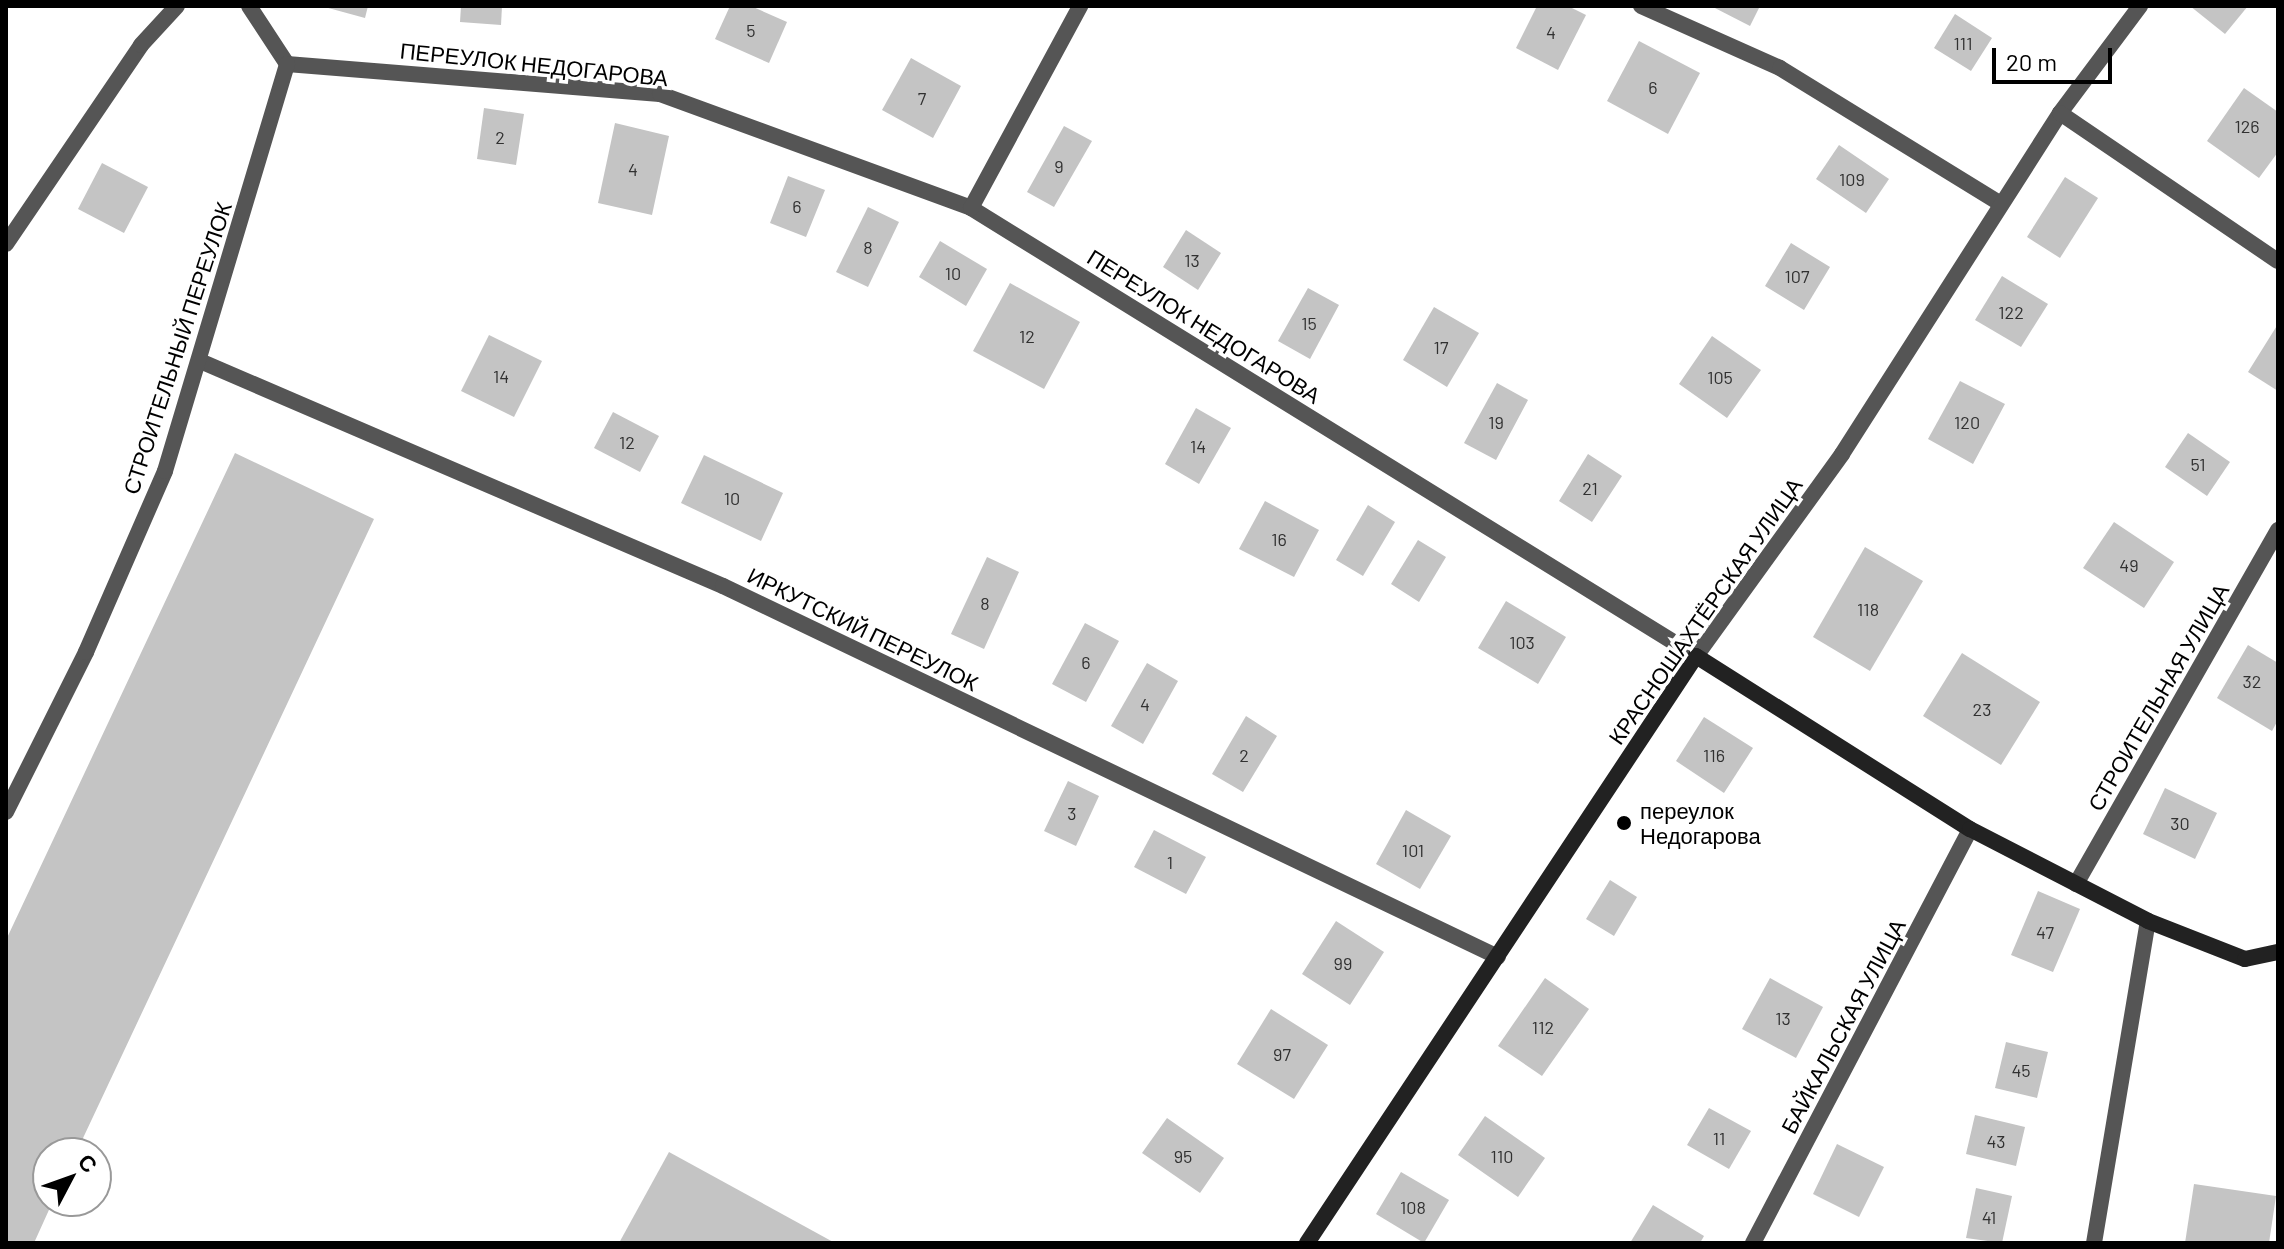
<!DOCTYPE html>
<meta charset="utf-8">
<style>
body{margin:0}
#map{position:relative;width:2284px;height:1249px;overflow:hidden;background:#fff;font-family:Barlow,sans-serif}
div>[style]{position:absolute}
[style*='--x']{left:calc(var(--x)*1px);top:calc(var(--y)*1px);width:calc(var(--w)*1px);rotate:calc(var(--a)*1deg)}
.building>*{inset:0;background:#c4c4c4}
.street>*{height:16px;margin:-8px;padding:0 8px;transform-origin:8px;border-radius:8px;background:#555}
.secondary>*{height:16px;margin:-8px;padding:0 8px;transform-origin:8px;border-radius:8px;background:#222}
.dots>*{width:22px;height:22px;translate:-50% -50%;box-sizing:border-box;border:4px solid #fff;border-radius:50%}
span{translate:-50% -50%;white-space:nowrap;text-align:center;line-height:1.15;-webkit-text-stroke:7px #fff;paint-order:stroke}
.number-label{font-size:18px;color:#313131}
.number-label span{-webkit-text-stroke-width:0}
.street-label{font-size:22px;color:#000}
.poi-label{font-size:22px;color:#000}
.left{translate:0 -50%;text-align:left}
.frame{position:absolute;inset:0;border:8px solid #000;pointer-events:none}
.north{position:absolute;left:32px;top:1137px;width:80px;height:80px;box-sizing:border-box;background:#fff;border:2px solid #999;border-radius:50%;rotate:49deg;font-size:22px;font-weight:700;line-height:32px;text-align:center;color:#000}
.north::after{content:'';display:block;margin:auto;width:28px;height:36px;background:#000;clip-path:polygon(50% 0,100% 100%,50% 72%,0 100%)}
.scale{position:absolute;left:1992px;top:48px;width:120px;height:36px;box-sizing:border-box;border:4px solid #000;border-top:0;padding-left:10px;font-size:24px;line-height:28px;white-space:nowrap;color:#000;-webkit-text-stroke:6px #fff;paint-order:stroke}
</style>
<div id="map">
<div class="building">
<div style="clip-path:polygon(321px 6px,368px 6px,365px 18px)"></div>
<div style="clip-path:polygon(461px 6px,502px 6px,501px 25px,460px 22px)"></div>
<div style="clip-path:polygon(730px 6px,751px 6px,787px 22px,769px 63px,715px 39px)"></div>
<div style="clip-path:polygon(1537px 6px,1568px 6px,1586px 15px,1558px 70px,1516px 48px)"></div>
<div style="clip-path:polygon(1711px 6px,1760px 6px,1750px 26px)"></div>
<div style="clip-path:polygon(2190px 6px,2248px 6px,2225px 34px)"></div>
<div style="clip-path:polygon(1955px 14px,1992px 38px,1971px 71px,1934px 48px)"></div>
<div style="clip-path:polygon(1639px 41px,1700px 73px,1668px 134px,1607px 101px)"></div>
<div style="clip-path:polygon(911px 58px,961px 86px,933px 138px,882px 110px)"></div>
<div style="clip-path:polygon(2244px 88px,2278px 112px,2278px 152px,2259px 178px,2207px 141px)"></div>
<div style="clip-path:polygon(484px 108px,524px 114px,516px 165px,477px 159px)"></div>
<div style="clip-path:polygon(615px 123px,669px 136px,652px 215px,598px 203px)"></div>
<div style="clip-path:polygon(1064px 126px,1092px 141px,1054px 207px,1027px 192px)"></div>
<div style="clip-path:polygon(1839px 145px,1889px 179px,1866px 213px,1816px 179px)"></div>
<div style="clip-path:polygon(102px 163px,148px 187px,124px 233px,78px 209px)"></div>
<div style="clip-path:polygon(788px 176px,825px 190px,806px 237px,770px 223px)"></div>
<div style="clip-path:polygon(2065px 177px,2098px 198px,2060px 258px,2027px 237px)"></div>
<div style="clip-path:polygon(868px 207px,899px 222px,868px 287px,836px 272px)"></div>
<div style="clip-path:polygon(1186px 230px,1221px 253px,1198px 290px,1163px 267px)"></div>
<div style="clip-path:polygon(940px 241px,987px 269px,966px 306px,919px 277px)"></div>
<div style="clip-path:polygon(1791px 243px,1830px 267px,1804px 310px,1765px 286px)"></div>
<div style="clip-path:polygon(2002px 276px,2048px 304px,2021px 347px,1975px 320px)"></div>
<div style="clip-path:polygon(1010px 283px,1080px 322px,1044px 389px,973px 351px)"></div>
<div style="clip-path:polygon(1308px 288px,1339px 305px,1310px 359px,1278px 341px)"></div>
<div style="clip-path:polygon(1434px 307px,1479px 333px,1447px 387px,1403px 360px)"></div>
<div style="clip-path:polygon(2278px 324px,2278px 391px,2248px 372px)"></div>
<div style="clip-path:polygon(489px 335px,542px 361px,514px 417px,461px 391px)"></div>
<div style="clip-path:polygon(1712px 336px,1761px 370px,1727px 418px,1679px 384px)"></div>
<div style="clip-path:polygon(1960px 381px,2005px 404px,1973px 464px,1928px 439px)"></div>
<div style="clip-path:polygon(1497px 383px,1528px 400px,1496px 460px,1464px 443px)"></div>
<div style="clip-path:polygon(1196px 408px,1231px 428px,1199px 484px,1165px 464px)"></div>
<div style="clip-path:polygon(613px 412px,659px 436px,640px 472px,594px 448px)"></div>
<div style="clip-path:polygon(2188px 433px,2230px 462px,2207px 496px,2165px 467px)"></div>
<div style="clip-path:polygon(235px 453px,374px 519px,76px 1153px,48px 1153px,48px 1201px,53px 1201px,34px 1243px,6px 1243px,6px 940px)"></div>
<div style="clip-path:polygon(1588px 454px,1622px 476px,1592px 522px,1559px 501px)"></div>
<div style="clip-path:polygon(704px 455px,783px 493px,761px 541px,681px 503px)"></div>
<div style="clip-path:polygon(1265px 501px,1319px 530px,1294px 577px,1239px 549px)"></div>
<div style="clip-path:polygon(1368px 505px,1395px 522px,1363px 576px,1336px 560px)"></div>
<div style="clip-path:polygon(2114px 522px,2174px 562px,2144px 608px,2083px 568px)"></div>
<div style="clip-path:polygon(1418px 540px,1446px 557px,1419px 602px,1391px 584px)"></div>
<div style="clip-path:polygon(1865px 547px,1923px 581px,1870px 671px,1813px 637px)"></div>
<div style="clip-path:polygon(987px 557px,1019px 572px,984px 649px,951px 634px)"></div>
<div style="clip-path:polygon(1506px 601px,1566px 637px,1538px 684px,1478px 648px)"></div>
<div style="clip-path:polygon(1085px 623px,1119px 641px,1086px 702px,1052px 684px)"></div>
<div style="clip-path:polygon(2248px 645px,2278px 663px,2278px 720px,2272px 731px,2217px 698px)"></div>
<div style="clip-path:polygon(1962px 653px,2040px 702px,2001px 765px,1923px 716px)"></div>
<div style="clip-path:polygon(1147px 663px,1178px 681px,1143px 744px,1111px 726px)"></div>
<div style="clip-path:polygon(1246px 716px,1277px 736px,1243px 792px,1212px 774px)"></div>
<div style="clip-path:polygon(1704px 717px,1753px 748px,1724px 793px,1676px 761px)"></div>
<div style="clip-path:polygon(1068px 781px,1099px 796px,1076px 846px,1044px 831px)"></div>
<div style="clip-path:polygon(2165px 788px,2217px 813px,2195px 859px,2143px 834px)"></div>
<div style="clip-path:polygon(1406px 810px,1451px 836px,1420px 889px,1376px 864px)"></div>
<div style="clip-path:polygon(1154px 830px,1206px 857px,1186px 894px,1134px 867px)"></div>
<div style="clip-path:polygon(1610px 880px,1637px 897px,1614px 936px,1586px 919px)"></div>
<div style="clip-path:polygon(2038px 891px,2080px 909px,2053px 972px,2011px 955px)"></div>
<div style="clip-path:polygon(1336px 921px,1384px 952px,1350px 1005px,1302px 974px)"></div>
<div style="clip-path:polygon(1545px 978px,1589px 1009px,1542px 1076px,1498px 1046px)"></div>
<div style="clip-path:polygon(1770px 978px,1823px 1007px,1796px 1058px,1742px 1029px)"></div>
<div style="clip-path:polygon(1271px 1009px,1328px 1045px,1294px 1099px,1237px 1064px)"></div>
<div style="clip-path:polygon(2006px 1042px,2048px 1052px,2037px 1098px,1995px 1088px)"></div>
<div style="clip-path:polygon(1709px 1108px,1751px 1131px,1729px 1169px,1687px 1145px)"></div>
<div style="clip-path:polygon(1975px 1115px,2025px 1127px,2016px 1166px,1966px 1154px)"></div>
<div style="clip-path:polygon(1485px 1116px,1545px 1158px,1518px 1197px,1458px 1155px)"></div>
<div style="clip-path:polygon(1167px 1118px,1224px 1158px,1200px 1193px,1142px 1153px)"></div>
<div style="clip-path:polygon(1837px 1144px,1884px 1167px,1859px 1217px,1813px 1194px)"></div>
<div style="clip-path:polygon(669px 1152px,835px 1243px,619px 1243px)"></div>
<div style="clip-path:polygon(1401px 1172px,1449px 1200px,1424px 1243px,1376px 1214px)"></div>
<div style="clip-path:polygon(2194px 1184px,2276px 1196px,2269px 1243px,2185px 1243px)"></div>
<div style="clip-path:polygon(1976px 1188px,2012px 1196px,2002px 1243px,1966px 1238px)"></div>
<div style="clip-path:polygon(1653px 1205px,1704px 1236px,1700px 1243px,1630px 1243px)"></div>
</div>
<div class="street">
<div style="--x:249;--y:6;--w:69;--a:56.8"></div>
<div style="--x:1641;--y:6;--w:152;--a:24"></div>
<div style="--x:1780;--y:68;--w:259;--a:31.6"></div>
<div style="--x:287;--y:64;--w:374;--a:4.6"></div>
<div style="--x:660;--y:94;--w:331;--a:20.1"></div>
<div style="--x:971;--y:208;--w:852;--a:31.71"></div>
<div style="--x:1696;--y:656;--w:249;--a:-54.1"></div>
<div style="--x:1842;--y:454;--w:405;--a:-57.4"></div>
<div style="--x:2060;--y:113;--w:134;--a:-53.2"></div>
<div style="--x:2060;--y:113;--w:263;--a:34.2"></div>
<div style="--x:971;--y:208;--w:230;--a:-61.6"></div>
<div style="--x:6;--y:244;--w:240;--a:-55.8"></div>
<div style="--x:141;--y:45;--w:53;--a:-47.3"></div>
<div style="--x:200;--y:361;--w:569;--a:23.28"></div>
<div style="--x:723;--y:586;--w:859;--a:25.58"></div>
<div style="--x:6;--y:812;--w:179;--a:-63.4"></div>
<div style="--x:86;--y:652;--w:197;--a:-66.4"></div>
<div style="--x:165;--y:471;--w:425;--a:-73.3"></div>
<div style="--x:2076;--y:884;--w:408;--a:-60.3"></div>
<div style="--x:1753;--y:1243;--w:467;--a:-62.3"></div>
<div style="--x:2094;--y:1243;--w:326;--a:-80.5"></div>
</div>
<div class="secondary">
<div style="--x:1307;--y:1243;--w:704;--a:-56.47"></div>
<div style="--x:1696;--y:656;--w:324;--a:32.3"></div>
<div style="--x:1970;--y:829;--w:200;--a:27.3"></div>
<div style="--x:2148;--y:921;--w:104;--a:21.4"></div>
<div style="--x:2245;--y:959;--w:34;--a:-12"></div>
</div>
<div class="dots">
<div style="left:1624px;top:823px;background:#000"></div>
</div>
<div class="number-label">
<span style="left:751px;top:30px">5</span>
<span style="left:1551px;top:32px">4</span>
<span style="left:1963px;top:43px">111</span>
<span style="left:1653px;top:87px">6</span>
<span style="left:922px;top:98px">7</span>
<span style="left:2247px;top:126px">126</span>
<span style="left:500px;top:137px">2</span>
<span style="left:1059px;top:166px">9</span>
<span style="left:633px;top:169px">4</span>
<span style="left:1852px;top:179px">109</span>
<span style="left:797px;top:206px">6</span>
<span style="left:868px;top:247px">8</span>
<span style="left:1192px;top:260px">13</span>
<span style="left:953px;top:273px">10</span>
<span style="left:1797px;top:276px">107</span>
<span style="left:2011px;top:312px">122</span>
<span style="left:1309px;top:323px">15</span>
<span style="left:1027px;top:336px">12</span>
<span style="left:1441px;top:347px">17</span>
<span style="left:501px;top:376px">14</span>
<span style="left:1720px;top:377px">105</span>
<span style="left:1496px;top:422px">19</span>
<span style="left:1967px;top:422px">120</span>
<span style="left:627px;top:442px">12</span>
<span style="left:1198px;top:446px">14</span>
<span style="left:2198px;top:464px">51</span>
<span style="left:1590px;top:488px">21</span>
<span style="left:732px;top:498px">10</span>
<span style="left:1279px;top:539px">16</span>
<span style="left:2129px;top:565px">49</span>
<span style="left:985px;top:603px">8</span>
<span style="left:1868px;top:609px">118</span>
<span style="left:1522px;top:642px">103</span>
<span style="left:1086px;top:662px">6</span>
<span style="left:2252px;top:681px">32</span>
<span style="left:1145px;top:704px">4</span>
<span style="left:1982px;top:709px">23</span>
<span style="left:1244px;top:755px">2</span>
<span style="left:1714px;top:755px">116</span>
<span style="left:1072px;top:813px">3</span>
<span style="left:2180px;top:823px">30</span>
<span style="left:1413px;top:850px">101</span>
<span style="left:1170px;top:862px">1</span>
<span style="left:2045px;top:932px">47</span>
<span style="left:1343px;top:963px">99</span>
<span style="left:1783px;top:1018px">13</span>
<span style="left:1543px;top:1027px">112</span>
<span style="left:1282px;top:1054px">97</span>
<span style="left:2021px;top:1070px">45</span>
<span style="left:1719px;top:1138px">11</span>
<span style="left:1996px;top:1141px">43</span>
<span style="left:1183px;top:1156px">95</span>
<span style="left:1502px;top:1156px">110</span>
<span style="left:1413px;top:1207px">108</span>
<span style="left:1989px;top:1217px">41</span>
</div>
<div class="street-label">
<span style="left:534px;top:64px;rotate:6deg">ПЕРЕУЛОК НЕДОГАРОВА</span>
<span style="left:1204px;top:326px;rotate:32deg">ПЕРЕУЛОК НЕДОГАРОВА</span>
<span style="left:177px;top:348px;rotate:-72deg">СТРОИТЕЛЬНЫЙ ПЕРЕУЛОК</span>
<span style="left:1705px;top:611px;rotate:-55deg">КРАСНОШАХТЁРСКАЯ УЛИЦА</span>
<span style="left:863px;top:629px;rotate:26deg">ИРКУТСКИЙ ПЕРЕУЛОК</span>
<span style="left:2158px;top:697px;rotate:-60deg">СТРОИТЕЛЬНАЯ УЛИЦА</span>
<span style="left:1843px;top:1026px;rotate:-62deg">БАЙКАЛЬСКАЯ УЛИЦА</span>
</div>
<div class="poi-label">
<span class="left" style="left:1640px;top:823px">переулок<br>Недогарова</span>
</div>
<div class="frame"></div>
<div class="north">С</div>
<div class="scale">20 m</div>
</div>
